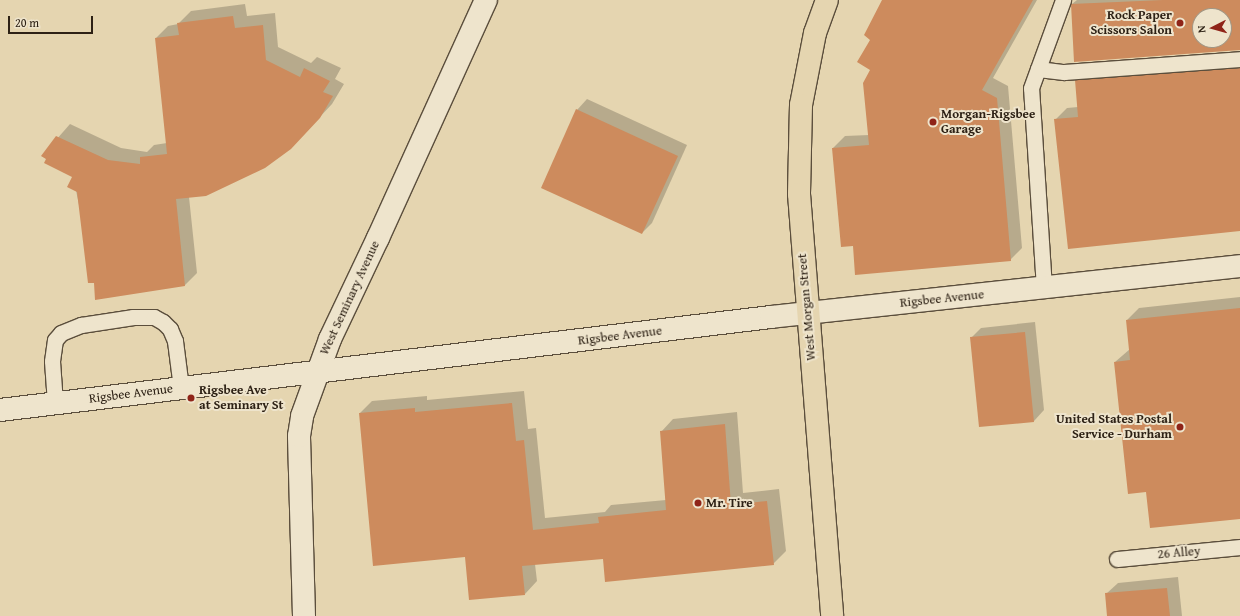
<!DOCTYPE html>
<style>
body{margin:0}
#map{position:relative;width:1240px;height:616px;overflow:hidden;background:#e5d5b0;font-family:"Gentium Book Plus",serif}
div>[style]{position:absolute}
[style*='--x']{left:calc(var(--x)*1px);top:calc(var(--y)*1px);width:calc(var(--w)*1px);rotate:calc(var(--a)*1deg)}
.shadow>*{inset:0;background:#0003}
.building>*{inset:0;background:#cd8b5d}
.roads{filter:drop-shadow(1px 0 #5b4e3c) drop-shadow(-1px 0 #5b4e3c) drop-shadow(0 1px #5b4e3c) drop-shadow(0 -1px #5b4e3c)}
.lane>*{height:15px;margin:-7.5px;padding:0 7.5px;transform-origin:7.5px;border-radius:7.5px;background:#eee4cc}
.street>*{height:22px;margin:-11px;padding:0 11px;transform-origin:11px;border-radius:11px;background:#eee4cc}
.secondary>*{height:22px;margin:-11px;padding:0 11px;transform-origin:11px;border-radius:11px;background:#eee4cc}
.primary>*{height:22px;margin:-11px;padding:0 11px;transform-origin:11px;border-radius:11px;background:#e5d5b0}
.dots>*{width:11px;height:11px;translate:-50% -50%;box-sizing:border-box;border:2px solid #eee4cc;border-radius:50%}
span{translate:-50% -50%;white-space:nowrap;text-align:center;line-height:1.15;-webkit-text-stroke:4px #eee4cc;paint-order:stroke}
.poi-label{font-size:13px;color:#2d2115;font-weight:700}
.right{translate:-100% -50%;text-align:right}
.left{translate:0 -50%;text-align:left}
.street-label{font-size:13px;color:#2d2115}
.north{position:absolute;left:1192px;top:8px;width:40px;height:40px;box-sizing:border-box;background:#eee4cc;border:1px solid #a19683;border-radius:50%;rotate:264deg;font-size:11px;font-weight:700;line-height:16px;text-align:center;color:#2d2115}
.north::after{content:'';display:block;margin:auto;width:14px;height:18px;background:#8f2418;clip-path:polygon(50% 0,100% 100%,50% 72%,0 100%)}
.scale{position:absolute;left:8px;top:16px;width:85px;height:18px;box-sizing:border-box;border:2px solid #2d2115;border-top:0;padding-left:5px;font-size:12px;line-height:14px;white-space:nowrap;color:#2d2115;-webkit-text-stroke:3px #eee4cc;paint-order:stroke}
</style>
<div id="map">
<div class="shadow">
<div style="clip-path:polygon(883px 0,1037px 0,993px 78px,1008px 86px,1022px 248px,1010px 260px,854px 245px,833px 148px,845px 136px,869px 135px,872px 39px)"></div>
<div style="clip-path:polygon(evenodd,1077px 0,1240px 0,1240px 49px,1075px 61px,1072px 4px,1077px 0,1200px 16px,1224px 16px,1224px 40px,1200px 40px,1200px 16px)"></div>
<div style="clip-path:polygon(245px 4px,247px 16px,275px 13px,278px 47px,311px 63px,317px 57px,341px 68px,335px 79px,344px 84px,332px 104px,303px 135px,265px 167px,206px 195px,189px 197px,197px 273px,185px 285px,95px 282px,73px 176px,42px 156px,70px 124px,121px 148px,147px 152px,154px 145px,167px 143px,156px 38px,168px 26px,178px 24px,191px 11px)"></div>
<div style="clip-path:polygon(1240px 58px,1240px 231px,1055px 120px,1067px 108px,1078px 107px,1076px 81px,1088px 69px)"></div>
<div style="clip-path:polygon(587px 99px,687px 145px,652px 223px,642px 233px,542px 187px,577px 110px)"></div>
<div style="clip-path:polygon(1240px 297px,1240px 518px,1147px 490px,1115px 362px,1130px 349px,1127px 320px,1139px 308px)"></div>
<div style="clip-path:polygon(1035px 322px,1044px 410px,1034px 421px,980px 426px,971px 338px,981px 328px)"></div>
<div style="clip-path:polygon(524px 391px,528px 429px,536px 428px,545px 518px,605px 512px,611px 505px,666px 500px,661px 432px,673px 419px,737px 412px,743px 493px,779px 489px,786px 551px,773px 564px,603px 558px,535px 564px,537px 581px,525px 594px,466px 556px,360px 413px,372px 401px,427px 396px,427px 400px)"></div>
<div style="clip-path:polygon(1178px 577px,1182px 616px,1108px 616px,1106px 594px,1118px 583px)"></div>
</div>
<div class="building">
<div style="clip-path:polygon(882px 0,1033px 0,982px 90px,997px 98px,1011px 261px,855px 275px,853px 246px,841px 247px,832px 148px,869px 145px,863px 83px,870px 70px,857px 62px,870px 40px,864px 35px)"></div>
<div style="clip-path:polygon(evenodd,1163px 0,1240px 0,1240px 50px,1074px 62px,1071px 4px,1163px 0,1200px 16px,1224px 16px,1224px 40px,1200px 40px,1200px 16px)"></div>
<div style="clip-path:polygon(233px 16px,235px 28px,263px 25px,266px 60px,300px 77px,304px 68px,330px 81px,323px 92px,333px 96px,320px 118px,291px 149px,265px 168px,206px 196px,176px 199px,185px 286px,95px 300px,94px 283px,88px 283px,77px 192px,67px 187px,72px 177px,44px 163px,46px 159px,41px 156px,56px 136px,108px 160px,140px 164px,140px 157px,167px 154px,155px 38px,179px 35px,177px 23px)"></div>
<div style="clip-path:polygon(1240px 68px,1240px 231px,1068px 249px,1054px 119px,1078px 117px,1075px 80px)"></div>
<div style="clip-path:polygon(576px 109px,678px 156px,642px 234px,541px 188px)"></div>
<div style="clip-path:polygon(1240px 308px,1240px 519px,1150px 528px,1146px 492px,1128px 494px,1114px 362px,1130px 360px,1126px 320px)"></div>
<div style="clip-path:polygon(1025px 332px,1034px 422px,979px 427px,970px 337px)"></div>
<div style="clip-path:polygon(512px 403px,516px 441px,524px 440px,533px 530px,599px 523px,598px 517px,666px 510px,660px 431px,725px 424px,731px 505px,767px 501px,774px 565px,605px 582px,603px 559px,522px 566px,525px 595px,469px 600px,465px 557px,373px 566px,359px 413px,415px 408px,415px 412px)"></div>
<div style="clip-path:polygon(1167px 588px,1170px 616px,1107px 616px,1105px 593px)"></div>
</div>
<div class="roads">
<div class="lane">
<div style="--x:1038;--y:69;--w:26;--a:7"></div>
<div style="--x:1064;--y:72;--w:176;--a:-4.2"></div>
<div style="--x:1044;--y:288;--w:200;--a:-93.7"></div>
<div style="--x:1031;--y:88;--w:94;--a:-70"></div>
<div style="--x:55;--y:403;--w:42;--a:-94.1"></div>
<div style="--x:52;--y:361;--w:21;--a:-82"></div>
<div style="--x:55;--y:340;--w:9;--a:-49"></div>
<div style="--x:61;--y:333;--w:22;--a:-22"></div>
<div style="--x:81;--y:325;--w:53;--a:-8.7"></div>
<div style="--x:133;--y:317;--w:21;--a:0"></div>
<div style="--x:154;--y:317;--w:10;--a:29"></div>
<div style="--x:163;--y:322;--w:10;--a:45"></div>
<div style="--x:170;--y:329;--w:13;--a:67"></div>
<div style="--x:175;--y:341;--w:47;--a:82.7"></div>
<div style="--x:1117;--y:559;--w:124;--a:-5.6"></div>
</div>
<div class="street">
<div style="--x:304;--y:616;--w:180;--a:-91.6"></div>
<div style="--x:299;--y:436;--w:20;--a:-81"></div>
<div style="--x:302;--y:416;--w:82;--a:-70"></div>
<div style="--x:330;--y:339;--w:112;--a:-64.6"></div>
<div style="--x:378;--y:238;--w:261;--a:-65.6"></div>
</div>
<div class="secondary">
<div style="--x:0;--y:410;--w:777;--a:-6.88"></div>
<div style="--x:771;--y:317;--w:472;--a:-6.2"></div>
</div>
<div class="primary">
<div style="--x:827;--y:0;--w:35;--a:110"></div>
<div style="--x:815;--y:33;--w:73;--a:101"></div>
<div style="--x:801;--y:105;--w:89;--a:91.3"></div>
<div style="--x:799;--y:194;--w:423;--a:85.5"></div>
</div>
</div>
<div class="dots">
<div style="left:1180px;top:23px;background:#8f2418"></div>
<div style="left:933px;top:122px;background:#8f2418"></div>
<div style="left:191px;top:398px;background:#8f2418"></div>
<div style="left:1180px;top:427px;background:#8f2418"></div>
<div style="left:698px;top:503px;background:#8f2418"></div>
</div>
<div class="poi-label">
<span class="right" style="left:1172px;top:23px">Rock Paper<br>Scissors Salon</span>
<span class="left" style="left:941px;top:122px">Morgan-Rigsbee<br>Garage</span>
<span class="left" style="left:199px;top:398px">Rigsbee Ave<br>at Seminary St</span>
<span class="right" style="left:1172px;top:427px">United States Postal<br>Service - Durham</span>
<span class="left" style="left:706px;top:503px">Mr. Tire</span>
</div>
<div class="street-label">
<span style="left:350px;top:298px;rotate:-65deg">West Seminary Avenue</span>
<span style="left:942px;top:299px;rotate:-6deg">Rigsbee Avenue</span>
<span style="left:807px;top:307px;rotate:-95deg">West Morgan Street</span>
<span style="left:620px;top:336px;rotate:-7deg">Rigsbee Avenue</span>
<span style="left:131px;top:394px;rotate:-7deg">Rigsbee Avenue</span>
<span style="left:1179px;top:553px;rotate:-5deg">26 Alley</span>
</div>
<div class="north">N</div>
<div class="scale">20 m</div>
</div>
